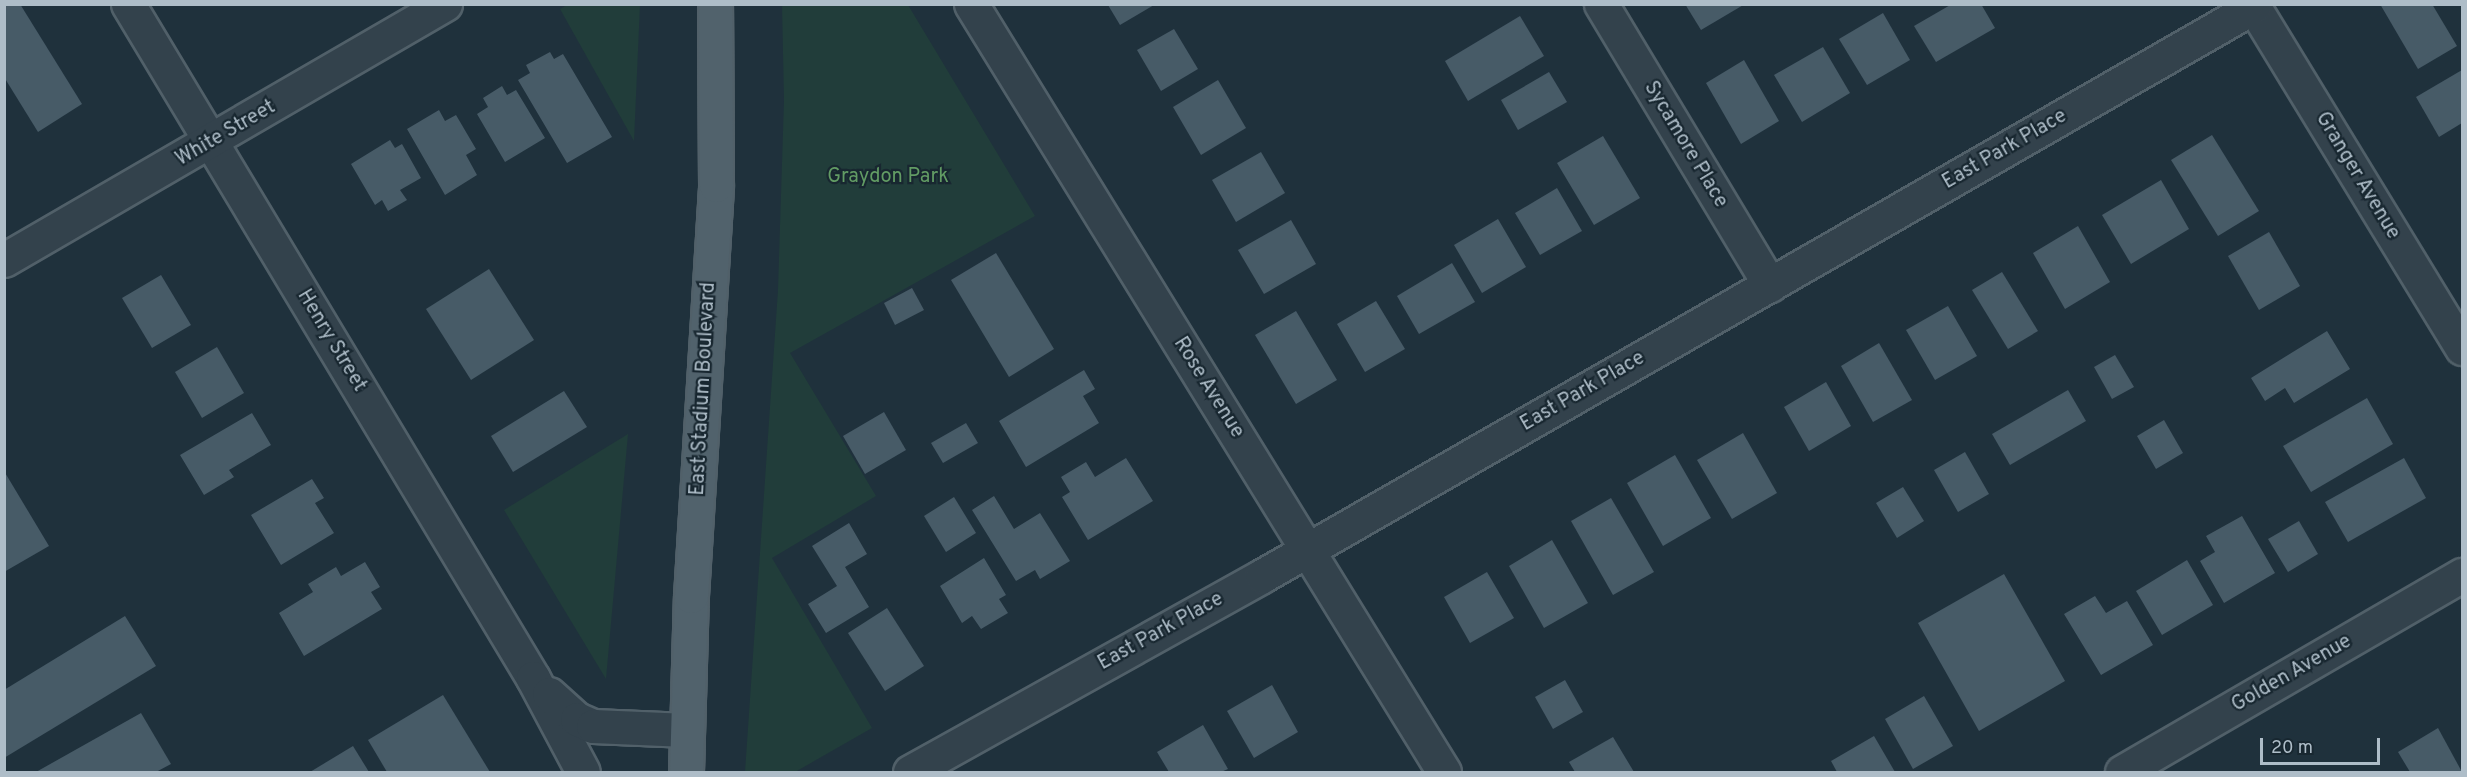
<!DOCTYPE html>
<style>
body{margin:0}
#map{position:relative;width:2467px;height:777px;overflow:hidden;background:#1f313c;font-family:Overpass,sans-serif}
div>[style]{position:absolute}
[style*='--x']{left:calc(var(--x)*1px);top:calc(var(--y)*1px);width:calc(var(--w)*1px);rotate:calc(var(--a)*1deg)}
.green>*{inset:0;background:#213d3a}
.building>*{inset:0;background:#475b67}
.roads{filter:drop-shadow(2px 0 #516069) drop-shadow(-2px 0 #516069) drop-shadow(0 2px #516069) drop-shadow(0 -2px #516069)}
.minor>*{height:33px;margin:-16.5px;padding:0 16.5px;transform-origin:16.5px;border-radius:16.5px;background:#33424c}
.major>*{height:33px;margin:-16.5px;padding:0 16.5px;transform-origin:16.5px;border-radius:16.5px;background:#51626c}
span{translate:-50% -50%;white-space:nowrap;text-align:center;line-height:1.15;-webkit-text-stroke:4.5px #182730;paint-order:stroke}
.street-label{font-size:20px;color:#aebdc8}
.park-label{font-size:20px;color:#629c64}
.frame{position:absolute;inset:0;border:6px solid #aebdc8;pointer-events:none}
.scale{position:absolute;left:2260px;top:738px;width:120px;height:27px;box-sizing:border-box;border:3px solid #aebdc8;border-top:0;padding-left:8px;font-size:18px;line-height:21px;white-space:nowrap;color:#aebdc8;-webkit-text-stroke:4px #182730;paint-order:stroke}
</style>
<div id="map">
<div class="green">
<div style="clip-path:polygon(567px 5px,640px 5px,634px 141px,560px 9px)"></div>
<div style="clip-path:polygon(782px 5px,908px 5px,1035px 216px,790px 353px,876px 496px,772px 558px,872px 728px,795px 772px,745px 772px,778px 290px,784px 100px)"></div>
<div style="clip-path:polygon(628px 434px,606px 679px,504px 510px)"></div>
</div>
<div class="building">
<div style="clip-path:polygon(4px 4px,20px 4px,82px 104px,38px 132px,4px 77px)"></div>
<div style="clip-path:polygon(1685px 4px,1745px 4px,1701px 30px)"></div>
<div style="clip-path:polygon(1952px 4px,1981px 4px,1995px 28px,1936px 62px,1914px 26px)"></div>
<div style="clip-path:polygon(2380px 4px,2432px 4px,2457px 46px,2418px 69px)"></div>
<div style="clip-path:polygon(1108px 5px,1154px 5px,1120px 25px)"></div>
<div style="clip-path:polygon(1883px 13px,1910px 60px,1867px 85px,1839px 39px)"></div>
<div style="clip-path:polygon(1520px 16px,1544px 56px,1468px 101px,1445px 61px)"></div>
<div style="clip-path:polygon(1174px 29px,1198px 69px,1161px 91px,1137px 50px)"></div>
<div style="clip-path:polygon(1823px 47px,1850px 93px,1802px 122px,1774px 75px)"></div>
<div style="clip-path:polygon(550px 52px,554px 59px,563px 54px,612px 137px,567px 163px,518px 80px,530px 73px,526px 65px)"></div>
<div style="clip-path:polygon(1744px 60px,1779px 121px,1741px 144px,1706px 83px)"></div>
<div style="clip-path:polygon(2462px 70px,2462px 123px,2439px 137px,2416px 97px)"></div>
<div style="clip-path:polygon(1549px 72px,1567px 102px,1518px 130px,1501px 100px)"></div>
<div style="clip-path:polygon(1218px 80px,1246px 128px,1201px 155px,1173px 107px)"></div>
<div style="clip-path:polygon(502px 86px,507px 95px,516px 90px,545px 138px,505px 162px,477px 114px,488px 107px,483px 98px)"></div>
<div style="clip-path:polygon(439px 110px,445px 121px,456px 115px,476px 149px,466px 155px,477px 175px,445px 195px,407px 129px)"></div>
<div style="clip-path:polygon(2212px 135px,2259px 211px,2218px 236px,2171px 160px)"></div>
<div style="clip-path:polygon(1603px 136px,1640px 198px,1594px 225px,1557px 163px)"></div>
<div style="clip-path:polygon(390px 140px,395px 148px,402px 144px,421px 178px,400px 190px,407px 200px,388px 211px,382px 200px,375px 205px,351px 164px)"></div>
<div style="clip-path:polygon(1261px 152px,1285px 193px,1236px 222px,1212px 180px)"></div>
<div style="clip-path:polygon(2161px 180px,2189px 229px,2131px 264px,2102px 215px)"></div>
<div style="clip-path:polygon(1557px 188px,1582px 231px,1540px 255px,1515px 213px)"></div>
<div style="clip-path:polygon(1498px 219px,1526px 267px,1482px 293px,1454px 245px)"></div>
<div style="clip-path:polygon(1291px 220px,1316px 264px,1264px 294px,1238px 250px)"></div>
<div style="clip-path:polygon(2078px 226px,2110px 282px,2065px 309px,2033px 253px)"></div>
<div style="clip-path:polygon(2269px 232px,2300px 286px,2259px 310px,2228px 256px)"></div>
<div style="clip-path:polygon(996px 253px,1054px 349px,1009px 377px,951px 280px)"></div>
<div style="clip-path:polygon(1452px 263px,1475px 302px,1419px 334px,1397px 296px)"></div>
<div style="clip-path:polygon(489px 269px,534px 340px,471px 380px,426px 309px)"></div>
<div style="clip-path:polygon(2002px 272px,2038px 331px,2008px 349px,1972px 290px)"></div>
<div style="clip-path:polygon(161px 275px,191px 325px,152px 348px,122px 298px)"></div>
<div style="clip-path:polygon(912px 288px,924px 310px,895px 325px,884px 303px)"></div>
<div style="clip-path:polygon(1376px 301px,1405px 349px,1365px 372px,1337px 324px)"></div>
<div style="clip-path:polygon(1948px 306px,1977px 356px,1935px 380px,1906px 330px)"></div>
<div style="clip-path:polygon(1296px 311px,1337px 380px,1296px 404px,1255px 335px)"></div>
<div style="clip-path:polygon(2327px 331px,2350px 369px,2294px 403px,2285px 388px,2265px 401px,2251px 378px)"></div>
<div style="clip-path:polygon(1879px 343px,1912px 400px,1873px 422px,1841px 366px)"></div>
<div style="clip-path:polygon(217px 347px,244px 393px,202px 418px,175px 372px)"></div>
<div style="clip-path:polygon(2115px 355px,2134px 387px,2112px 399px,2094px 367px)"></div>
<div style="clip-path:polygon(1084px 370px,1095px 389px,1083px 396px,1099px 423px,1026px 467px,999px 421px)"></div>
<div style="clip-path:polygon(1826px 382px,1851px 426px,1809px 451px,1784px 407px)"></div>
<div style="clip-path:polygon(2068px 390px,2086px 421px,2010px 465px,1992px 434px)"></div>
<div style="clip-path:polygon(564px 391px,587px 427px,513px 472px,491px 436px)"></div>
<div style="clip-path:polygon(2367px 398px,2393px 444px,2311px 492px,2283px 446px)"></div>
<div style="clip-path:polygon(884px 412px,906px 450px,865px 474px,843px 436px)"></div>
<div style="clip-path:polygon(252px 413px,271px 445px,229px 470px,234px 477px,204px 495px,180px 455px)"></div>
<div style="clip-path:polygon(2164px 420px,2183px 453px,2156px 469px,2137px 436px)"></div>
<div style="clip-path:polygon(966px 423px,978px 443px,943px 463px,931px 443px)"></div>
<div style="clip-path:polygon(1743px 433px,1777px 493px,1732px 519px,1697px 460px)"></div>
<div style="clip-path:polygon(1965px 452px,1989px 494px,1958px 512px,1934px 470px)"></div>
<div style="clip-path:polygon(1675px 455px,1711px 518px,1663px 546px,1627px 483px)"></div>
<div style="clip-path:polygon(1126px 458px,1153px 501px,1088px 540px,1062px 497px,1070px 492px,1061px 477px,1086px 462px,1095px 477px)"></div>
<div style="clip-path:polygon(2404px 458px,2426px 498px,2348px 542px,2325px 502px)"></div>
<div style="clip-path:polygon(4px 471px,49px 546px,4px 572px)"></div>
<div style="clip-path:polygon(312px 479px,324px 498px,315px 503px,334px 533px,281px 565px,251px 515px)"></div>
<div style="clip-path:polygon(1903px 487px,1924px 521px,1897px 538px,1876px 503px)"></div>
<div style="clip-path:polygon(994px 496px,1014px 529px,1040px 513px,1070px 561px,1040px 579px,1035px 570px,1016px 581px,972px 510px)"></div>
<div style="clip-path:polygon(954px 497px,976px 533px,946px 552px,924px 516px)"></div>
<div style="clip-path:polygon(1611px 498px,1654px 572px,1613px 595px,1571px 521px)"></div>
<div style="clip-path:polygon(2242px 516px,2275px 573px,2224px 603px,2200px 561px,2215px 552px,2206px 536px)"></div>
<div style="clip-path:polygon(2299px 521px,2318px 554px,2288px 572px,2268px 539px)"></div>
<div style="clip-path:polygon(849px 523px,867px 554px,845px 567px,869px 607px,826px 633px,808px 604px,837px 586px,812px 546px)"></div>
<div style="clip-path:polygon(1552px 540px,1588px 603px,1544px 628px,1509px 566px)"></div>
<div style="clip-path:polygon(984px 558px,1006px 595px,999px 599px,1008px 613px,981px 629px,972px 616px,962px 623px,940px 586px)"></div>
<div style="clip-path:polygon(2187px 560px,2213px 605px,2162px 635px,2136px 591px)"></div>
<div style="clip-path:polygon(365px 562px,380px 587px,371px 592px,382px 609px,304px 656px,279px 613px,313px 592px,308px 584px,336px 567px,341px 576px)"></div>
<div style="clip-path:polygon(1487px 572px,1514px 618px,1470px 643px,1444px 597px)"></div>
<div style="clip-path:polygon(2004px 574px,2065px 681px,1979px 731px,1918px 623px)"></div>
<div style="clip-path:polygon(2095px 596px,2106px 613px,2127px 601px,2153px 645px,2101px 675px,2064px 614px)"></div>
<div style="clip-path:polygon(887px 608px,924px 666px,885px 691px,848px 633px)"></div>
<div style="clip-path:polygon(125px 616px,156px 666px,4px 758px,4px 690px)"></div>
<div style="clip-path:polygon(1565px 680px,1583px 712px,1553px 729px,1535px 697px)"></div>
<div style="clip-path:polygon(1272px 685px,1298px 732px,1254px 758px,1227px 711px)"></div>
<div style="clip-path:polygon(443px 695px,490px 772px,387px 772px,368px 740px)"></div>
<div style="clip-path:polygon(1924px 696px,1953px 746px,1913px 769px,1885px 719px)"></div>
<div style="clip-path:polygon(141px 713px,171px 764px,156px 772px,36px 772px)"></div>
<div style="clip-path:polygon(1203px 725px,1228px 769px,1221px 772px,1169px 772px,1157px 752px)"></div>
<div style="clip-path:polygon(2438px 728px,2462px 772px,2410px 772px,2398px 752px)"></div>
<div style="clip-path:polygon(1874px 736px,1895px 772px,1837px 772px,1831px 761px)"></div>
<div style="clip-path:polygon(1613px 737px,1634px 772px,1575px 772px,1569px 762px)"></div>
<div style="clip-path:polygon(353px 746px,369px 772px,310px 772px)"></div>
</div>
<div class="roads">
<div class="minor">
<div style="--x:128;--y:4;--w:786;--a:59"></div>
<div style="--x:533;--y:678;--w:106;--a:62"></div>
<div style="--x:971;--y:4;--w:902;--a:58.37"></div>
<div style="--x:1601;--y:4;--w:328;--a:59"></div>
<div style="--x:2252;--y:4;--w:403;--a:58.6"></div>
<div style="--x:4;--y:260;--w:510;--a:-30.14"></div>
<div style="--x:549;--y:694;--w:38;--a:42"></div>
<div style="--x:577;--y:719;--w:17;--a:24"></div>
<div style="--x:593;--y:726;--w:94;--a:2.4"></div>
<div style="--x:910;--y:772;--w:403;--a:-29.1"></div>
<div style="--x:1262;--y:576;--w:1143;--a:-29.86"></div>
<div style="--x:2122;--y:772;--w:393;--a:-30.1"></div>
</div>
<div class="major">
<div style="--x:686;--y:772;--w:176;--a:-88.4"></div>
<div style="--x:691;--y:596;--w:412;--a:-86.5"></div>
<div style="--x:716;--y:185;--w:181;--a:-90.3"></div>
</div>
</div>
<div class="street-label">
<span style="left:226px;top:134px;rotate:-30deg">White Street</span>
<span style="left:1685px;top:145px;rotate:59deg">Sycamore Place</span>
<span style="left:2005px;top:150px;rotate:-30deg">East Park Place</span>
<span style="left:2357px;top:176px;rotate:59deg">Granger Avenue</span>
<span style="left:331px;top:341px;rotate:59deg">Henry Street</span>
<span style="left:1208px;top:388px;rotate:58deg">Rose Avenue</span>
<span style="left:704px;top:389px;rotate:-87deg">East Stadium Boulevard</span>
<span style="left:1583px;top:392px;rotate:-30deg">East Park Place</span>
<span style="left:1161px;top:632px;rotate:-29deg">East Park Place</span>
<span style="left:2292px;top:674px;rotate:-30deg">Golden Avenue</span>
</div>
<div class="park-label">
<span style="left:888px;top:177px">Graydon Park</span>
</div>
<div class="frame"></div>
<div class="scale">20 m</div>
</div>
